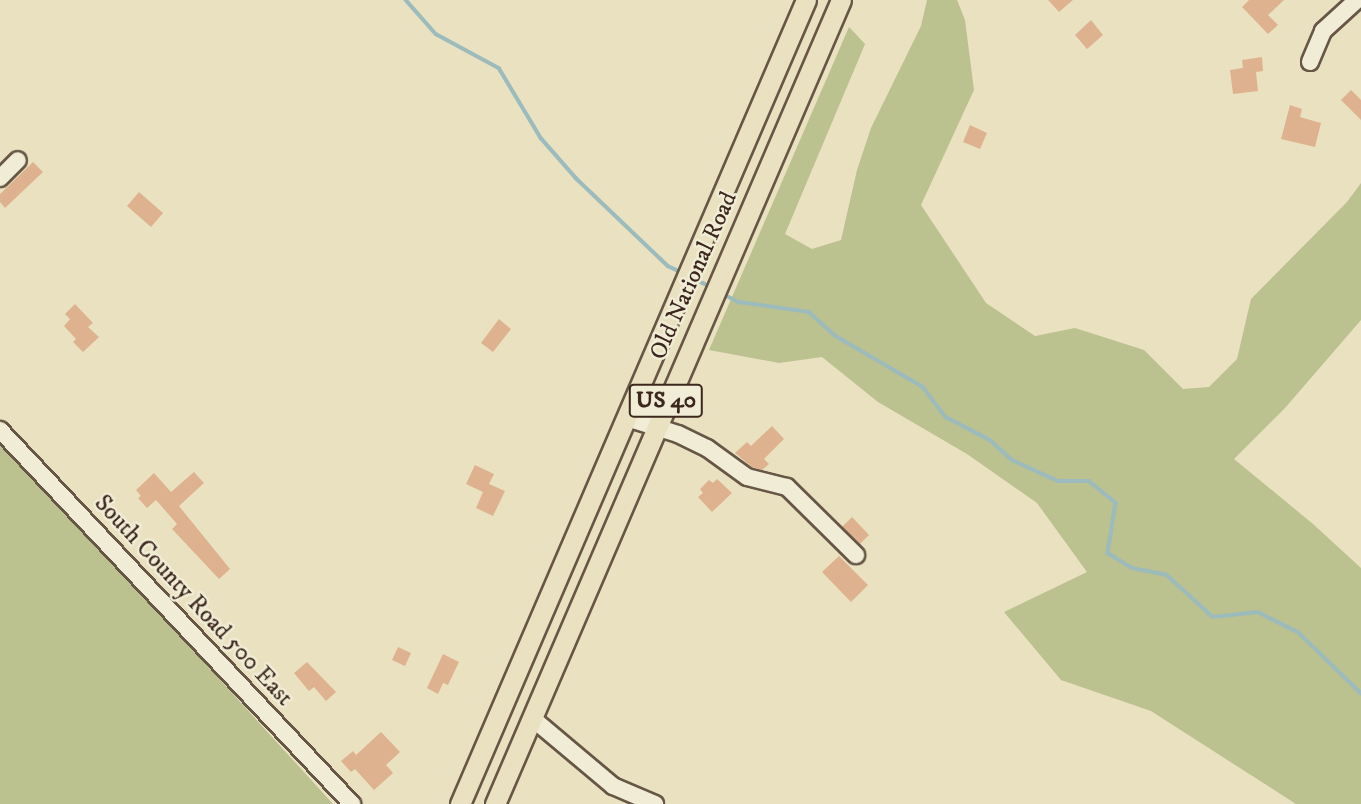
<!DOCTYPE html>
<style>
body{margin:0}
#map{position:relative;width:1361px;height:804px;overflow:hidden;background:#e9e1c0;font-family:"IM FELL DW Pica",serif}
div>[style]{position:absolute}
[style*='--x']{left:calc(var(--x)*1px);top:calc(var(--y)*1px);width:calc(var(--w)*1px);rotate:calc(var(--a)*1deg)}
.green>*{inset:0;background:#bbc18f}
.stream>*{height:3.5px;margin:-1.75px;padding:0 1.75px;transform-origin:1.75px;border-radius:1.75px;background:#9cbbbd}
.building>*{inset:0;background:#dfb28f}
.roads{filter:drop-shadow(2px 0 #675646) drop-shadow(-2px 0 #675646) drop-shadow(0 2px #675646) drop-shadow(0 -2px #675646)}
.minor>*{height:16px;margin:-8px;padding:0 8px;transform-origin:8px;border-radius:8px;background:#f1ecd6}
.major>*{height:19px;margin:-9.5px;padding:0 9.5px;transform-origin:9.5px;border-radius:9.5px;background:#e9e1c0}
span{translate:-50% -50%;white-space:nowrap;text-align:center;line-height:1.15;-webkit-text-stroke:5px #f1ecd6;paint-order:stroke}
.shield-label span{padding:2px 5px;background:#f1ecd6;border:2px solid;border-radius:5px;-webkit-text-stroke-width:0}
.shield-label{font-size:23px;color:#3c271e;font-weight:700}
.street-label{font-size:24px;color:#3c271e}
</style>
<div id="map">
<div class="green">
<div style="clip-path:polygon(927px 0,957px 0,965px 20px,974px 90px,921px 205px,986px 303px,1035px 336px,1075px 328px,1144px 350px,1183px 389px,1209px 387px,1237px 359px,1251px 299px,1347px 202px,1361px 183px,1361px 320px,1285px 408px,1234px 459px,1313px 524px,1361px 568px,1361px 804px,1296px 804px,1151px 711px,1061px 680px,1004px 612px,1087px 572px,1037px 503px,967px 454px,878px 402px,822px 357px,779px 363px,709px 350px,849px 27px,865px 44px,785px 234px,812px 249px,841px 240px,857px 170px,871px 128px,921px 26px)"></div>
<div style="clip-path:polygon(0 438px,333px 804px,0 804px)"></div>
</div>
<div class="stream">
<div style="--x:406;--y:0;--w:45;--a:48.6"></div>
<div style="--x:436;--y:34;--w:72;--a:28.4"></div>
<div style="--x:499;--y:68;--w:82;--a:59"></div>
<div style="--x:541;--y:138;--w:53;--a:48.8"></div>
<div style="--x:576;--y:178;--w:127;--a:43.7"></div>
<div style="--x:668;--y:266;--w:14;--a:25"></div>
<div style="--x:694;--y:279;--w:12;--a:24"></div>
<div style="--x:725;--y:295;--w:16;--a:27"></div>
<div style="--x:739;--y:302;--w:71;--a:8.1"></div>
<div style="--x:809;--y:312;--w:36;--a:42"></div>
<div style="--x:836;--y:336;--w:101;--a:30.4"></div>
<div style="--x:923;--y:387;--w:38;--a:53"></div>
<div style="--x:946;--y:417;--w:50;--a:27.6"></div>
<div style="--x:990;--y:440;--w:30;--a:42"></div>
<div style="--x:1012;--y:460;--w:51;--a:24.5"></div>
<div style="--x:1058;--y:481;--w:31;--a:0"></div>
<div style="--x:1089;--y:481;--w:35;--a:39"></div>
<div style="--x:1116;--y:503;--w:51;--a:99.1"></div>
<div style="--x:1108;--y:553;--w:28;--a:32"></div>
<div style="--x:1132;--y:568;--w:36;--a:11"></div>
<div style="--x:1167;--y:575;--w:62;--a:42.4"></div>
<div style="--x:1213;--y:617;--w:45;--a:-6.3"></div>
<div style="--x:1258;--y:612;--w:45;--a:26.6"></div>
<div style="--x:1298;--y:632;--w:88;--a:44.1"></div>
</div>
<div class="building">
<div style="clip-path:polygon(1048px 0,1073px 0,1059px 12px)"></div>
<div style="clip-path:polygon(1249px 0,1284px 0,1268px 15px,1278px 25px,1268px 34px,1242px 7px)"></div>
<div style="clip-path:polygon(1091px 20px,1103px 35px,1087px 49px,1075px 35px)"></div>
<div style="clip-path:polygon(1262px 57px,1263px 71px,1256px 72px,1258px 91px,1233px 94px,1230px 70px,1243px 68px,1242px 60px)"></div>
<div style="clip-path:polygon(1351px 90px,1361px 100px,1361px 120px,1341px 100px)"></div>
<div style="clip-path:polygon(1290px 105px,1302px 109px,1300px 117px,1321px 123px,1315px 147px,1281px 139px)"></div>
<div style="clip-path:polygon(970px 125px,987px 133px,980px 149px,963px 142px)"></div>
<div style="clip-path:polygon(33px 162px,43px 172px,5px 208px,0 202px,0 194px)"></div>
<div style="clip-path:polygon(139px 192px,163px 213px,151px 227px,127px 206px)"></div>
<div style="clip-path:polygon(75px 304px,93px 323px,88px 327px,99px 337px,83px 352px,73px 342px,76px 339px,64px 326px,70px 319px,65px 314px)"></div>
<div style="clip-path:polygon(499px 319px,511px 329px,493px 352px,481px 343px)"></div>
<div style="clip-path:polygon(772px 426px,784px 439px,764px 459px,769px 464px,762px 470px,752px 467px,735px 453px,747px 442px,751px 446px)"></div>
<div style="clip-path:polygon(475px 465px,494px 474px,489px 484px,505px 491px,493px 516px,476px 508px,483px 492px,466px 484px)"></div>
<div style="clip-path:polygon(194px 472px,204px 483px,179px 506px,230px 569px,219px 579px,172px 529px,177px 524px,156px 500px,147px 508px,138px 498px,141px 496px,136px 490px,154px 473px,171px 492px)"></div>
<div style="clip-path:polygon(717px 479px,732px 493px,712px 512px,698px 497px,703px 493px,700px 489px,709px 480px,713px 483px)"></div>
<div style="clip-path:polygon(852px 517px,869px 535px,860px 544px,842px 527px)"></div>
<div style="clip-path:polygon(839px 556px,868px 585px,851px 602px,822px 572px)"></div>
<div style="clip-path:polygon(398px 647px,411px 653px,405px 666px,392px 660px)"></div>
<div style="clip-path:polygon(443px 654px,459px 662px,448px 685px,443px 683px,438px 694px,427px 688px)"></div>
<div style="clip-path:polygon(307px 662px,336px 692px,326px 701px,314px 687px,309px 691px,294px 673px)"></div>
<div style="clip-path:polygon(381px 732px,400px 752px,386px 765px,393px 773px,374px 790px,355px 769px,351px 772px,341px 761px,353px 751px,356px 755px)"></div>
</div>
<div class="roads">
<div class="minor">
<div style="--x:1310;--y:62;--w:34;--a:-67"></div>
<div style="--x:1323;--y:31;--w:46;--a:-42.4"></div>
<div style="--x:0;--y:178;--w:25;--a:-45"></div>
<div style="--x:627;--y:418;--w:53;--a:17.4"></div>
<div style="--x:678;--y:434;--w:32;--a:26"></div>
<div style="--x:707;--y:448;--w:49;--a:35.9"></div>
<div style="--x:747;--y:477;--w:41;--a:14"></div>
<div style="--x:787;--y:487;--w:97;--a:44.6"></div>
<div style="--x:0;--y:430;--w:514;--a:46.74"></div>
<div style="--x:532;--y:718;--w:106;--a:40"></div>
<div style="--x:613;--y:786;--w:46;--a:23.2"></div>
</div>
<div class="major">
<div style="--x:460;--y:804;--w:875;--a:-66.72"></div>
<div style="--x:495;--y:804;--w:875;--a:-66.72"></div>
</div>
</div>
<div class="shield-label">
<span style="left:666px;top:401px">US 40</span>
</div>
<div class="street-label">
<span style="left:694px;top:276px;rotate:-66deg">Old National Road</span>
<span style="left:193px;top:601px;rotate:47deg">South County Road 500 East</span>
</div>
</div>
